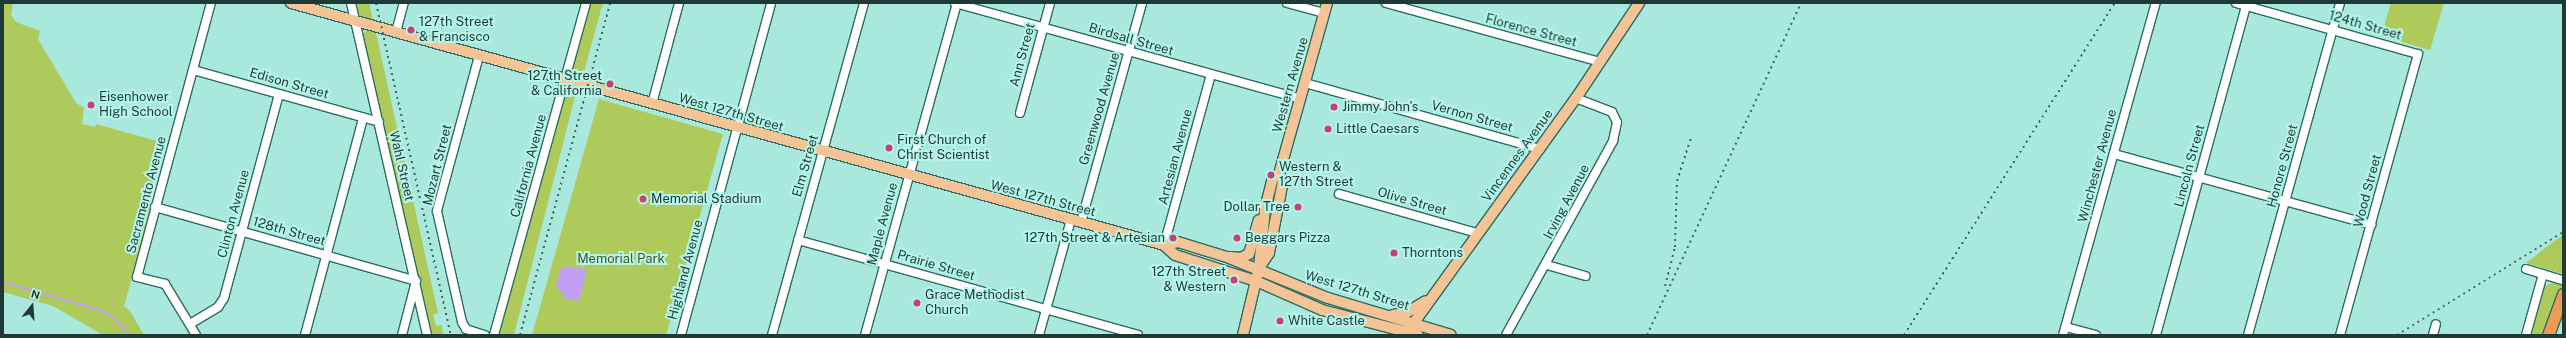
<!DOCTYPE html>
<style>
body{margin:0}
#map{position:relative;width:2566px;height:338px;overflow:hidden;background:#a9e8dd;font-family:"Public Sans",sans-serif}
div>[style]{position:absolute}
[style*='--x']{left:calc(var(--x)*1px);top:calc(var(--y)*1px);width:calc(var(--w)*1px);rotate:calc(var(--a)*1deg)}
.green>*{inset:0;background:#adca5a}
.water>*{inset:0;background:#c09ff2}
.stream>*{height:2px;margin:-1px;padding:0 1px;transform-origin:1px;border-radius:1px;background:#c09ff2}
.roads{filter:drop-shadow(1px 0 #2c6b61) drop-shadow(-1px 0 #2c6b61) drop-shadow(0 1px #2c6b61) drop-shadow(0 -1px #2c6b61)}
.minor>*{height:8px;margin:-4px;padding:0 4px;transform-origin:4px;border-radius:4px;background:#fff}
.major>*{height:10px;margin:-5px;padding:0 5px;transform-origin:5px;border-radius:5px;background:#f4c497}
.highway>*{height:11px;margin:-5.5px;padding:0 5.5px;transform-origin:5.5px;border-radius:5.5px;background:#ed9d51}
.rail>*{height:2px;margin-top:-1px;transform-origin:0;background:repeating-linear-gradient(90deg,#41645e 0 2px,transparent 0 6px)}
.dots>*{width:11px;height:11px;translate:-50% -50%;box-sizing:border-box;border:2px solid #b6f6ea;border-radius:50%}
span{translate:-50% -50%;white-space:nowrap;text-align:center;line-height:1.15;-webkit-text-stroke:4px #b6f6ea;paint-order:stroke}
.poi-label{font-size:13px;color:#1f3934}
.left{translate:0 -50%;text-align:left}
.right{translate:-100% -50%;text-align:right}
.street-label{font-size:13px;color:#1f3934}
.park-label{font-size:13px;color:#485525}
.frame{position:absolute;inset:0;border:4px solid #1f3934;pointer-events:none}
.north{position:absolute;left:12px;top:286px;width:40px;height:40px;-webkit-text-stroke:3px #b6f6ea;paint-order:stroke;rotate:17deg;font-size:11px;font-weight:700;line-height:16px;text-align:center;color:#1f3934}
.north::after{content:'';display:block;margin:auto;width:14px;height:18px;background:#1f3934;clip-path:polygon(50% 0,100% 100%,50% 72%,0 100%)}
</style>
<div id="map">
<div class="green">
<div style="clip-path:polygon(3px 3px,13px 3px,11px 15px,16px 22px,40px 31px,38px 39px,76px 103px,84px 108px,82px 124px,95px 127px,96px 124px,164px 143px,148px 199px,152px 207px,124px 306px,130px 311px,144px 335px,103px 335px,53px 306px,3px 292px)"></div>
<div style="clip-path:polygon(357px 3px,369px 3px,373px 20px,359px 16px)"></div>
<div style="clip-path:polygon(591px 3px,603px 3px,583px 75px,572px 72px)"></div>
<div style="clip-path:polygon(2391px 3px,2444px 3px,2430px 50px,2381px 36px)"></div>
<div style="clip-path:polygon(367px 30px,376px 33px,438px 313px,433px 314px,436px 326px,442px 325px,443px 335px,431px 335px,363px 34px)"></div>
<div style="clip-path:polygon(571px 87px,577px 89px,514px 335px,499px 335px,567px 90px)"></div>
<div style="clip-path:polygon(599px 99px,723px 134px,666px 335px,532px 335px)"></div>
<div style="clip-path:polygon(2563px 235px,2563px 274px,2526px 263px,2553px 242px)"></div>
<div style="clip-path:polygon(2551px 283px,2563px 285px,2543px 335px,2531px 335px,2544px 287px)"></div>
</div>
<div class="water">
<div style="clip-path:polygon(568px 266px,587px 270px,579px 301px,565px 298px,556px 285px,560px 270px)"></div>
</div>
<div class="stream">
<div style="--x:3;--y:282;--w:104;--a:16.2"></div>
<div style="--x:103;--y:311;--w:14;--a:34"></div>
<div style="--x:115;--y:319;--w:21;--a:49"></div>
</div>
<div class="roads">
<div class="minor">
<div style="--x:351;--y:3;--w:341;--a:77.1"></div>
<div style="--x:955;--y:3;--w:358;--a:15.5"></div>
<div style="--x:1287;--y:3;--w:38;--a:15"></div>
<div style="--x:1386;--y:3;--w:222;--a:15.4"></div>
<div style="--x:2236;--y:3;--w:189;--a:15.7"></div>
<div style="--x:2418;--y:54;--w:292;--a:105.5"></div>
<div style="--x:396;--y:32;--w:30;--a:-75"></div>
<div style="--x:479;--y:56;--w:161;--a:105.2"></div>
<div style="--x:437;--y:211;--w:114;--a:77.3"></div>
<div style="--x:462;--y:322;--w:8;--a:60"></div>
<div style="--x:466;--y:329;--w:20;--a:18"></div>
<div style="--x:193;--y:70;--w:193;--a:15.6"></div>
<div style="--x:1305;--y:83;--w:244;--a:15.7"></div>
<div style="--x:652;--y:104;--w:105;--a:-75"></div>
<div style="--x:1020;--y:113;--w:114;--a:-74.7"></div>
<div style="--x:2114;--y:154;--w:267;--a:15.4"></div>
<div style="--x:1339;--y:194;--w:143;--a:15.8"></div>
<div style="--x:155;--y:207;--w:271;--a:15.8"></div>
<div style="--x:416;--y:281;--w:56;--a:104.5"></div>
<div style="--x:1081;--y:222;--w:227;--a:-74.4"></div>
<div style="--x:798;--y:240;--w:353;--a:15.6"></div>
<div style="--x:1164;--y:245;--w:177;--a:-74.6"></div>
<div style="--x:1547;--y:265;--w:40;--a:16"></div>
<div style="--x:2526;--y:269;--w:39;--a:17"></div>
<div style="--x:190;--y:324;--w:33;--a:-31"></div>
<div style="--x:218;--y:307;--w:11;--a:-56"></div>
<div style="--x:224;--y:298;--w:211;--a:-74.9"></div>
<div style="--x:2066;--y:327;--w:31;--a:15"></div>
<div style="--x:196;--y:335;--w:60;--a:-121.3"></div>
<div style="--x:165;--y:284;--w:29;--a:-166"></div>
<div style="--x:137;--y:277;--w:284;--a:-74.9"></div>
<div style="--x:305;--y:335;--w:225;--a:-75"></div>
<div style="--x:494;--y:335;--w:345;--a:-74.5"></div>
<div style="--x:681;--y:335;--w:344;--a:-74.8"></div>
<div style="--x:772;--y:335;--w:345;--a:-74.5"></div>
<div style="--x:865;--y:335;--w:345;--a:-74.5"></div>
<div style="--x:1039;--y:335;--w:119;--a:-74.5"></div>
<div style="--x:1506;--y:335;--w:222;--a:-61.1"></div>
<div style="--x:1613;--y:141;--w:19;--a:-78"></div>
<div style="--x:1617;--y:122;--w:11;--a:-117"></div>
<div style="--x:1612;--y:112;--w:39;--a:-159"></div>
<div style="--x:2063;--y:335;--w:345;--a:-74.4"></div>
<div style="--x:2156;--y:335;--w:344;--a:-74.7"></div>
<div style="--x:2248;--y:335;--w:345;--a:-74.5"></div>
<div style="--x:2433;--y:335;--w:11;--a:-75"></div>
<div style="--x:2526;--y:335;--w:63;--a:-74.4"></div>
</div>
<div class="major">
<div style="--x:291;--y:3;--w:906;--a:15.49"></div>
<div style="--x:1164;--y:245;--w:15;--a:42"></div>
<div style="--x:1175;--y:255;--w:85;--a:17.8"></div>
<div style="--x:1256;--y:281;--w:72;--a:23.7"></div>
<div style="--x:1322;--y:310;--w:99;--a:14.6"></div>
<div style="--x:1164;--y:245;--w:14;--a:-12"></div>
<div style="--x:1178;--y:242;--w:51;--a:17"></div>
<div style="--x:1227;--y:257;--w:109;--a:22.1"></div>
<div style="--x:1328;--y:298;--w:128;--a:16.7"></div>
<div style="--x:1231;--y:257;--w:10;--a:6"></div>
<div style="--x:1241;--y:258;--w:9;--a:-27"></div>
<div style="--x:1249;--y:254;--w:35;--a:-74"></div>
<div style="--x:1259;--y:268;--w:18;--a:-56"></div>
<div style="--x:1269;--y:253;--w:73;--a:-79"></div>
<div style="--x:1283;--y:181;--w:8;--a:-120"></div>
<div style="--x:1279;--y:174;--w:178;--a:-74.3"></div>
<div style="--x:1393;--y:315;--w:13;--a:-9"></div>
<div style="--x:1406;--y:313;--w:23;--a:-31"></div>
<div style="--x:1243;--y:335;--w:69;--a:-76.6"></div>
<div style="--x:1259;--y:268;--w:59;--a:-84.2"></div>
<div style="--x:1265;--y:209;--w:32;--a:-76"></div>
<div style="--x:1273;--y:178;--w:7;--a:-34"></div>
<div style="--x:1405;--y:335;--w:292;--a:-54.2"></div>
<div style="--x:1576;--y:98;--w:114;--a:-56.4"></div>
</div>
<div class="highway">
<div style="--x:2548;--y:335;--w:44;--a:-69.9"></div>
</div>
</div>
<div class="rail">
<div style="--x:376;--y:3;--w:340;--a:77.3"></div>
<div style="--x:1665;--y:286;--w:40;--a:-75.6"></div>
<div style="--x:1675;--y:247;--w:66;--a:-88.3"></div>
<div style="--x:1677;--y:181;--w:45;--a:-72"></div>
<div style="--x:520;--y:335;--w:344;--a:-74.8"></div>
<div style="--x:1647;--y:335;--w:366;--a:-65.1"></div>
<div style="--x:1904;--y:335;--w:393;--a:-57.6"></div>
<div style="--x:2397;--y:335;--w:195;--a:-31.8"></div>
</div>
<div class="dots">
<div style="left:411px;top:30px;background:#cb3f72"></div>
<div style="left:610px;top:84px;background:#cb3f72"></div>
<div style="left:91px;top:105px;background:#cb3f72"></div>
<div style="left:1334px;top:107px;background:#cb3f72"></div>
<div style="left:1328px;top:129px;background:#cb3f72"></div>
<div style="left:889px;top:148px;background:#cb3f72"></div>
<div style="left:1271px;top:175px;background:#cb3f72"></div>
<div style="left:643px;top:199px;background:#cb3f72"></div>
<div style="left:1298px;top:207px;background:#cb3f72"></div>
<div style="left:1173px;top:238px;background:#cb3f72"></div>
<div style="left:1237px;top:238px;background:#cb3f72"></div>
<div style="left:1394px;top:253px;background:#cb3f72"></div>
<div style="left:1234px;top:280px;background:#cb3f72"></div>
<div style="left:917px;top:303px;background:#cb3f72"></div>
<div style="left:1280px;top:321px;background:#cb3f72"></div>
</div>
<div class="poi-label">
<span class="left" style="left:419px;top:30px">127th Street<br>&amp; Francisco</span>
<span class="right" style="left:602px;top:84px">127th Street<br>&amp; California</span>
<span class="left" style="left:99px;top:105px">Eisenhower<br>High School</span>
<span class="left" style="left:1342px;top:107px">Jimmy John's</span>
<span class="left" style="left:1336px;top:129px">Little Caesars</span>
<span class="left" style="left:897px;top:148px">First Church of<br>Christ Scientist</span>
<span class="left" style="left:1279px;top:175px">Western &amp;<br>127th Street</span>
<span class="left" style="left:651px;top:199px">Memorial Stadium</span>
<span class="right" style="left:1290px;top:207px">Dollar Tree</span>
<span class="right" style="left:1165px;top:238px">127th Street &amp; Artesian</span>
<span class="left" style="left:1245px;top:238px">Beggars Pizza</span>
<span class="left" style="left:1402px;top:253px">Thorntons</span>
<span class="right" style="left:1226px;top:280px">127th Street<br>&amp; Western</span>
<span class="left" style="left:925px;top:303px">Grace Methodist<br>Church</span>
<span class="left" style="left:1288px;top:321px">White Castle</span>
</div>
<div class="street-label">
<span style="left:2365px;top:26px;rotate:16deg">124th Street</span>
<span style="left:1531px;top:31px;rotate:15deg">Florence Street</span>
<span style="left:1131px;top:40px;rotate:16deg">Birdsall Street</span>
<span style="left:1023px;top:55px;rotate:-75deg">Ann Street</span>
<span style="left:289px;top:84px;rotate:16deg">Edison Street</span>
<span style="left:1291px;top:85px;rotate:-74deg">Western Avenue</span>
<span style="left:1100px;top:109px;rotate:-74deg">Greenwood Avenue</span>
<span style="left:731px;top:113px;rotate:16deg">West 127th Street</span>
<span style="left:1472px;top:117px;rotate:16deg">Vernon Street</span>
<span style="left:1518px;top:156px;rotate:-54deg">Vincennes Avenue</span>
<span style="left:1176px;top:157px;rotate:-75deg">Artesian Avenue</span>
<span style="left:438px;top:165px;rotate:-76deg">Mozart Street</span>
<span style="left:401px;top:166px;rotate:77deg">Wahl Street</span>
<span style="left:529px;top:166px;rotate:-75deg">California Avenue</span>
<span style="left:806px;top:166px;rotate:-74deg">Elm Street</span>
<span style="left:2098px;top:166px;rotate:-75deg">Winchester Avenue</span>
<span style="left:2190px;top:166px;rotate:-75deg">Lincoln Street</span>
<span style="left:2283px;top:166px;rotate:-75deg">Honore Street</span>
<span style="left:2368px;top:191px;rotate:-75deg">Wood Street</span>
<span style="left:147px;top:195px;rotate:-75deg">Sacramento Avenue</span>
<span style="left:1043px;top:199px;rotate:15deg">West 127th Street</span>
<span style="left:1412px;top:202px;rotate:16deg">Olive Street</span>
<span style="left:1567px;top:202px;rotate:-62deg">Irving Avenue</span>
<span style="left:234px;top:214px;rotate:-75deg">Clinton Avenue</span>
<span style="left:883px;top:224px;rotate:-75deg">Maple Avenue</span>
<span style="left:289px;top:232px;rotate:16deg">128th Street</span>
<span style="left:936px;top:266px;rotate:16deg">Prairie Street</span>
<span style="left:686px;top:270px;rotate:-75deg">Highland Avenue</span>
<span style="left:1357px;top:291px;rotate:17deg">West 127th Street</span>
</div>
<div class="park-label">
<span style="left:621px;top:259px">Memorial Park</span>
</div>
<div class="frame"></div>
<div class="north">N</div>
</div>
